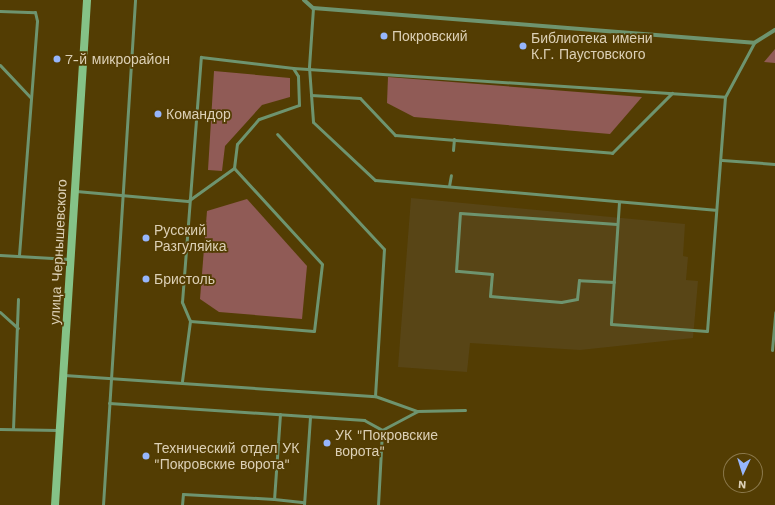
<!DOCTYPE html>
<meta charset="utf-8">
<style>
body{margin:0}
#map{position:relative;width:775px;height:505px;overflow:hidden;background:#533d03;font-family:"Work Sans",sans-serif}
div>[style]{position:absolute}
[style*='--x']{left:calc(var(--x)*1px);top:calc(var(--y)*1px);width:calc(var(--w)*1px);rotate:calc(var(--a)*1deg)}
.built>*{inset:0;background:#584516}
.green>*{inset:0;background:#905b56}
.service>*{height:3px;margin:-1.5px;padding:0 1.5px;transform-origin:1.5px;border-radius:1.5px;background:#6e946f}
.minor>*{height:4px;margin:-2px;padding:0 2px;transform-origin:2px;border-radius:2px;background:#6e946f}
.secondary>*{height:8px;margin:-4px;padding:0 4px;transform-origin:4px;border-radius:4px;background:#85c287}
.dots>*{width:11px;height:11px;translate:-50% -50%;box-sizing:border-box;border:2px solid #533d03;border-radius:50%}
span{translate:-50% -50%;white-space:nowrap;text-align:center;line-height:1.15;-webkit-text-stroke:3.5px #533d03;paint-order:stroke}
.poi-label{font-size:14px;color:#dcd0b6}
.left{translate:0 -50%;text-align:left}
.street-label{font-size:14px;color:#dcd0b6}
.north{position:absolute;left:723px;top:453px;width:40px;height:40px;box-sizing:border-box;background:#533d03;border:1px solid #8a784b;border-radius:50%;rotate:184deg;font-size:11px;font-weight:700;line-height:16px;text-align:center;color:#dcd0b6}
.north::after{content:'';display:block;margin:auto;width:14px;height:18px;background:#96b6fd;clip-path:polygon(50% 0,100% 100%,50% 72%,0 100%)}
</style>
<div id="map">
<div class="built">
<div style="clip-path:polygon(411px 198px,685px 224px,683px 256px,688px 257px,686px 280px,698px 281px,693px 338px,580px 350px,470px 343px,467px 372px,398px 367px)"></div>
</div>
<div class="green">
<div style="clip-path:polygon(775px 49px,775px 63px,764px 62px)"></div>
<div style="clip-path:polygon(214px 71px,290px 78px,290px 97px,262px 105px,225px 146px,222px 171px,208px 170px)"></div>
<div style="clip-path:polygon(388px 77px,642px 97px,610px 134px,414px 117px,387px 103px)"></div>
<div style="clip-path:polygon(247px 199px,307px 266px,302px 319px,219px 312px,200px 299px,207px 211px)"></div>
</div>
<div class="service">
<div style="--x:313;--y:8;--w:59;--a:93.9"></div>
<div style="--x:309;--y:67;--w:55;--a:85.8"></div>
<div style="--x:313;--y:122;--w:85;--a:43.1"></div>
<div style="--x:375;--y:180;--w:341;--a:5"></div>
<div style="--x:0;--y:11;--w:35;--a:2"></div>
<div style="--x:35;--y:12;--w:9;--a:77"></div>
<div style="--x:37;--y:21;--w:235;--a:94.4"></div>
<div style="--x:0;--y:65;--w:44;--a:46.8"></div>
<div style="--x:311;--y:95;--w:49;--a:3.5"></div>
<div style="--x:360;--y:98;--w:51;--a:46.6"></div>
<div style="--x:395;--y:135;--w:218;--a:4.7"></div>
<div style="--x:612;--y:153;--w:85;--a:-45"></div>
<div style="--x:453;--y:150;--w:11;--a:-85"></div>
<div style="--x:722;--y:160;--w:53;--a:4.3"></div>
<div style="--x:449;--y:186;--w:11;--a:-80"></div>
<div style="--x:76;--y:191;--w:112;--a:5.1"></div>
<div style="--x:188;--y:201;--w:57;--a:-35.7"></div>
<div style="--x:234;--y:168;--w:24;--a:-83"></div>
<div style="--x:237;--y:144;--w:33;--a:-49"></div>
<div style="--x:259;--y:119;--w:42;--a:-19.3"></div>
<div style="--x:299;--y:105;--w:29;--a:-92"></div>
<div style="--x:298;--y:76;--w:9;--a:-122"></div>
<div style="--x:619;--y:202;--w:122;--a:93.8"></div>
<div style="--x:611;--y:324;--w:96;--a:4.2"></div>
<div style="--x:707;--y:331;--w:235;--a:-85.6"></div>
<div style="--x:725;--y:97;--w:61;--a:-61.8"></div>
<div style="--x:0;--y:255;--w:70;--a:3.3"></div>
<div style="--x:614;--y:282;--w:35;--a:-177"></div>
<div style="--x:579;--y:280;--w:19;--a:96"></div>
<div style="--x:577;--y:299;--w:16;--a:169"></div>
<div style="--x:561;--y:302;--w:71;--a:-175.2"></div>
<div style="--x:490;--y:296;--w:22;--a:-85"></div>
<div style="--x:492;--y:274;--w:36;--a:-175"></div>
<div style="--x:456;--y:271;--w:58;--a:-86.1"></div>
<div style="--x:460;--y:213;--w:157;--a:4"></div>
<div style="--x:0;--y:312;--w:24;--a:42"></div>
<div style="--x:190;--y:321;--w:124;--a:4.6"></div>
<div style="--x:314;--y:331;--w:67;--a:-83.2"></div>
<div style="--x:322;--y:264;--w:130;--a:-132.5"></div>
<div style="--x:772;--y:350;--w:38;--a:-85"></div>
<div style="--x:64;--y:375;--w:312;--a:3.9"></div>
<div style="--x:375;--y:396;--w:147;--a:-86.5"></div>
<div style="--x:384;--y:249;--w:157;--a:-132.9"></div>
<div style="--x:182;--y:381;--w:61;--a:-82.4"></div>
<div style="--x:190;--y:321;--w:21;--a:-113"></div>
<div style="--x:182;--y:302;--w:246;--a:-85.6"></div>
<div style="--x:201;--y:57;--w:93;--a:6.8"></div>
<div style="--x:293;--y:68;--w:433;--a:3.8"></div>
<div style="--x:375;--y:396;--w:45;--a:19.7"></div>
<div style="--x:417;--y:411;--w:48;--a:-1.2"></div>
<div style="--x:109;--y:403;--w:256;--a:3.8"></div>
<div style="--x:364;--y:420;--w:21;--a:29"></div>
<div style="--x:280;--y:414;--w:85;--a:94"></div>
<div style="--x:274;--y:499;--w:30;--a:6"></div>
<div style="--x:0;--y:429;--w:58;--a:1"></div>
<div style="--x:13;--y:429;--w:130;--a:-87.8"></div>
<div style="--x:382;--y:430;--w:40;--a:-28"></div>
<div style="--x:103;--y:505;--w:506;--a:-86.37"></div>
<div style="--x:182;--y:505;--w:11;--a:-85"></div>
<div style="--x:183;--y:494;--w:91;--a:3.1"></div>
<div style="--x:304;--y:505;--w:89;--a:-86.1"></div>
<div style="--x:378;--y:505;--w:75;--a:-86.9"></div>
</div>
<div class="minor">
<div style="--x:304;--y:0;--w:12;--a:42"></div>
<div style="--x:313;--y:8;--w:442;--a:4.5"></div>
<div style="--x:754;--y:43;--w:25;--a:-32"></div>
</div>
<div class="secondary">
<div style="--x:55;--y:505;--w:506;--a:-86.37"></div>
</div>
<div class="dots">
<div style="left:384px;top:36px;background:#96b6fd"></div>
<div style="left:523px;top:46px;background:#96b6fd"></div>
<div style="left:57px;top:59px;background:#96b6fd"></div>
<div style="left:158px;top:114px;background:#96b6fd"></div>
<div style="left:146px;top:238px;background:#96b6fd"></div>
<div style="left:146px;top:279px;background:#96b6fd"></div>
<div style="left:327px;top:443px;background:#96b6fd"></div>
<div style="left:146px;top:456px;background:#96b6fd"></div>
</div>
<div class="poi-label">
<span class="left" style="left:392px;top:36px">Покровский</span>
<span class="left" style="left:531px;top:46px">Библиотека имени<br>К.Г. Паустовского</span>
<span class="left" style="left:65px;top:59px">7-й микрорайон</span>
<span class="left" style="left:166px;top:114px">Командор</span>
<span class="left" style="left:154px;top:238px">Русский<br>Разгуляйка</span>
<span class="left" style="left:154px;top:279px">Бристоль</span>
<span class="left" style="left:335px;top:443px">УК "Покровские<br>ворота"</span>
<span class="left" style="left:154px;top:456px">Технический отдел УК<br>"Покровские ворота"</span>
</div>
<div class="street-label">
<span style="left:58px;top:252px;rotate:-87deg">улица Чернышевского</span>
</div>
<div class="north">N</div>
</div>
